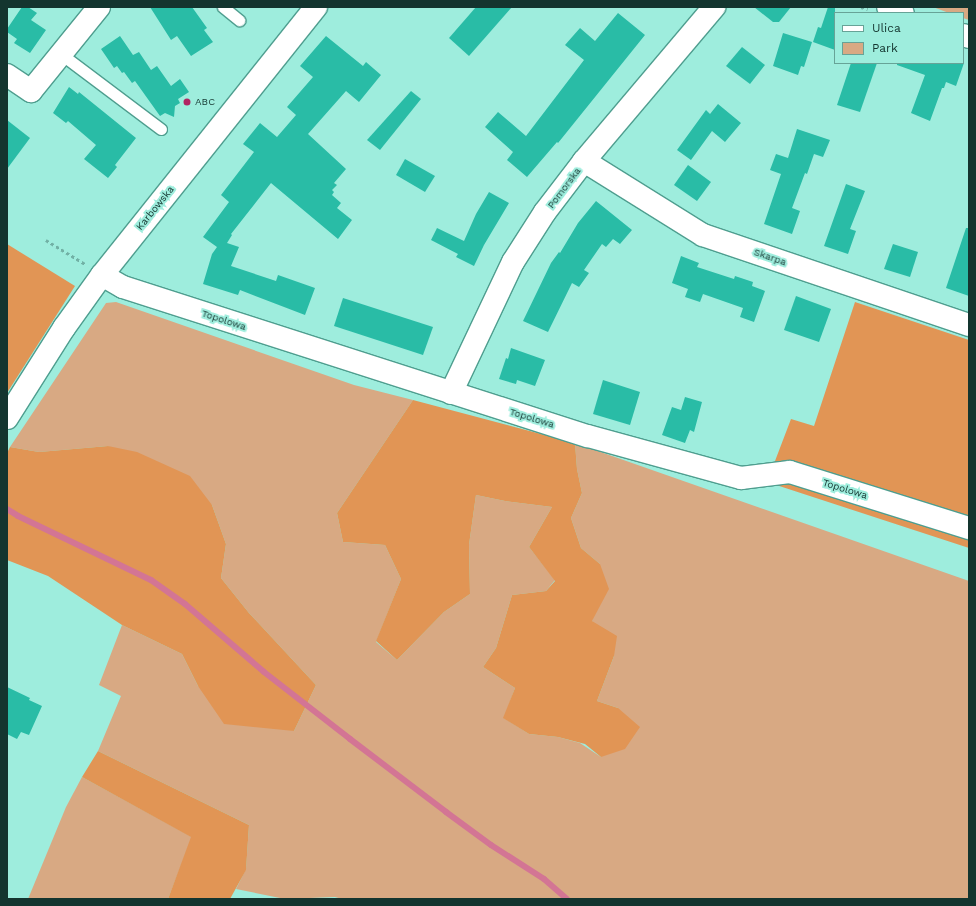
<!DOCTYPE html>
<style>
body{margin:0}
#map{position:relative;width:976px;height:906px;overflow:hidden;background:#9eeddd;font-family:"Work Sans",sans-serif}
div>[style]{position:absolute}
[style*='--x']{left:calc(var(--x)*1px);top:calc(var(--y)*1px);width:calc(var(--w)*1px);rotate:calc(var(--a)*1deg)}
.green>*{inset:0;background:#d8a983}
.forest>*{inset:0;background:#e19555}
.stream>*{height:6px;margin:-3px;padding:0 3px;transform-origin:3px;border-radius:3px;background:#d37594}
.building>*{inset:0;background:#29bca6}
.path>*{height:2.5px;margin-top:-1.25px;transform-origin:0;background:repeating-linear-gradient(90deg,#71b1a5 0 3px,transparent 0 6px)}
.roads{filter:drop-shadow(1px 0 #4f9e8f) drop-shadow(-1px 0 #4f9e8f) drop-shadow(0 1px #4f9e8f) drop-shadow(0 -1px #4f9e8f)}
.service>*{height:11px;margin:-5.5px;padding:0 5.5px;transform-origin:5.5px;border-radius:5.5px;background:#fff}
.minor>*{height:22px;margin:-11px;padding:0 11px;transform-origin:11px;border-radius:11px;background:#fff}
.dots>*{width:11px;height:11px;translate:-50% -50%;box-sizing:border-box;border:2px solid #9eeddd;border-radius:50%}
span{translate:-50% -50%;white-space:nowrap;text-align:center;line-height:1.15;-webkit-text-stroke:4px #9eeddd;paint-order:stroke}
.poi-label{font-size:10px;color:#14352f}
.left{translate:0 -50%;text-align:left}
.street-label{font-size:10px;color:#14352f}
.frame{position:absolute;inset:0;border:8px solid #14352f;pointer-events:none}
.legend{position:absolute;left:834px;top:12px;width:130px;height:52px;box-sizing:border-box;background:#9eeddd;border:1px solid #67a397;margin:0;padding:5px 7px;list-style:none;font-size:12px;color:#14352f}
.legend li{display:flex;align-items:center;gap:8px;height:20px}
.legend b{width:20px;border:1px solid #67a397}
</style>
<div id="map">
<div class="green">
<div style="clip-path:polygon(933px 7px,969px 7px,969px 20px,963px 18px,963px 13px,949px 13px)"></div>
<div style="clip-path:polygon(116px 302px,354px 385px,413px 400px,337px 513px,343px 542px,385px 545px,401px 579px,376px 642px,397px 660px,444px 612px,470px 594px,469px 545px,476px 495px,505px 501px,552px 507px,529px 547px,555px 580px,546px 591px,512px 595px,496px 648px,483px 667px,515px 688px,504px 718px,529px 734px,558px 737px,580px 743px,601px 757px,618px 708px,597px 701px,614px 656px,592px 621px,600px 564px,581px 548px,571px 518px,582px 493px,577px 469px,575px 443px,969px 581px,969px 899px,342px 899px,335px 897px,285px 899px,236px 889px,246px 869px,249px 825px,98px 751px,121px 696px,99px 685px,122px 625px,182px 654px,198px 686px,294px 731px,316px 685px,249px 613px,221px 578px,226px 544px,212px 505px,108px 446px,39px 452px,10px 447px,106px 303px)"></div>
<div style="clip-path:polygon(82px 777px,192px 837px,168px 899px,28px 899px,66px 807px)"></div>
</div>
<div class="forest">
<div style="clip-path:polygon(7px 244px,75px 286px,7px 393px)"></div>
<div style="clip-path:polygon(855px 302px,969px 340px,969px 548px,767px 482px,791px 419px,814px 426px)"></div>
<div style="clip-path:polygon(413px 400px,575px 443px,577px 469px,582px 493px,571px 518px,581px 548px,600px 564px,609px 589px,592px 621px,617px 636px,614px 656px,597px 701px,618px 708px,640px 727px,625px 749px,601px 757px,585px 744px,558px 737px,529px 734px,503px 718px,515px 688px,483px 667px,496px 648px,512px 595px,546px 591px,555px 581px,529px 547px,552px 507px,505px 501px,476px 495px,469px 545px,470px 594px,444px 612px,397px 660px,376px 641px,401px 579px,385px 545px,343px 542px,337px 513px)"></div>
<div style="clip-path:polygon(108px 446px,137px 452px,190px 476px,212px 505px,226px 544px,221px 578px,249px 613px,316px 685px,294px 731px,224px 724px,198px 686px,182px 654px,122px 625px,48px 576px,7px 560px,7px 453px,10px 447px,39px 452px)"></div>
<div style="clip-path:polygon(98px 751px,249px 825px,246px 870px,230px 899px,168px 899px,191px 837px,82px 777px)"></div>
</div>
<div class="stream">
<div style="--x:7;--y:509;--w:13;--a:32"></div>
<div style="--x:18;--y:516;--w:148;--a:25.7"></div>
<div style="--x:151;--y:580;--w:42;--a:35.2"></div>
<div style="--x:185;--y:604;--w:104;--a:40.7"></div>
<div style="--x:264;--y:672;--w:109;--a:37.9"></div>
<div style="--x:350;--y:739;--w:121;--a:37.2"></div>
<div style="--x:446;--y:812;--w:56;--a:36.3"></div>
<div style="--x:491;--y:845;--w:63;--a:32.7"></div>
<div style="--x:544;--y:879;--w:30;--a:41"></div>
</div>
<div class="building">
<div style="clip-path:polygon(22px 7px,28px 7px,37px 13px,31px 20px,46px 30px,30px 53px,14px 43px,17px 39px,7px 32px,7px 29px)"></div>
<div style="clip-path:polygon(150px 7px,192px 7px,207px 28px,204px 30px,213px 42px,191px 56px,177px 36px,171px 40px)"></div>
<div style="clip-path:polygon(476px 7px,512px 7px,469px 56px,449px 38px)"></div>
<div style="clip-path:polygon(754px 7px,791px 7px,779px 22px,773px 22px)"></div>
<div style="clip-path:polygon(828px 7px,835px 7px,835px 50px,813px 42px,818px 27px,821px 28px)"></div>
<div style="clip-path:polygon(618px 13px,645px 35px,558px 143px,557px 142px,527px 177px,507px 160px,513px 152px,485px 127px,498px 112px,526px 136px,584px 60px,565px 45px,580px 28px,595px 41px)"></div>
<div style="clip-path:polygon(783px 33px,812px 42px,804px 67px,801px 66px,798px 75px,773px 66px)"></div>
<div style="clip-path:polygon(120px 36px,133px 55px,139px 52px,151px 70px,157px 66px,171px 86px,180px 79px,189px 92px,178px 99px,180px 103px,175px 106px,174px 117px,165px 113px,160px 116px,135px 81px,132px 83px,124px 72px,122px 73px,117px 66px,114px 68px,101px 49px)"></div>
<div style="clip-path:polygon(326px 36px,363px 66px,366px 62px,381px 75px,359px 102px,346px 91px,308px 134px,346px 169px,334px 183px,337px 185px,332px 190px,334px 192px,332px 195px,341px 203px,337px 208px,352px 220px,338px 239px,271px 183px,231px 234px,232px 235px,227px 243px,239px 247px,231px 266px,276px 281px,278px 275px,315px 288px,305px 315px,240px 290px,238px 295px,203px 284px,212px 254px,217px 247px,203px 237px,229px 202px,221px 195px,254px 152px,243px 144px,260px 123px,277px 137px,296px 115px,287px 107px,313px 77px,300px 66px)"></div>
<div style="clip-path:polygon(742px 47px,765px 65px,750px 84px,726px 66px)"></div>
<div style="clip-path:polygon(851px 63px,877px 63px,860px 112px,837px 105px)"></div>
<div style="clip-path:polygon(897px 63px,964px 63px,956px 86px,946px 82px,944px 88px,942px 88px,930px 121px,911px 113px,925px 75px,897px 65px)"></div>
<div style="clip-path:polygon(69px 87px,78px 94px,79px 92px,136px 138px,115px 165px,117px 167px,108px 178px,84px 159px,96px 145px,68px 121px,66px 123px,53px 113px)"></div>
<div style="clip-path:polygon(411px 91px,421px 99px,380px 150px,367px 140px)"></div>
<div style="clip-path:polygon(718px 104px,741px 123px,725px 142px,712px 131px,691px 160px,677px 150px,706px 110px,710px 114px)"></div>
<div style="clip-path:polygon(7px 120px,30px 138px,7px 169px)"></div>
<div style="clip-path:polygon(797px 129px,830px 140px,823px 157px,814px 154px,807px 174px,805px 173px,792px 208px,800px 211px,792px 234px,764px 224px,781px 174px,770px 170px,776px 154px,788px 158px)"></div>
<div style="clip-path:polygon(405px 159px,435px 176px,425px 192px,396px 175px)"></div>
<div style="clip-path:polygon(688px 165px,711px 182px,697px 201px,674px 185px)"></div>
<div style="clip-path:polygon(846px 184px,865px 191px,850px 229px,856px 231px,848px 254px,824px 246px)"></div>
<div style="clip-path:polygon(489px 192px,509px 203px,484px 245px,474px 266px,456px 257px,458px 254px,431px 240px,437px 228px,464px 241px,476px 214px)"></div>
<div style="clip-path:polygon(596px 201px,632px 230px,620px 244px,613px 239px,606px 247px,602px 244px,584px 270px,589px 273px,579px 287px,572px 283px,548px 332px,523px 321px,551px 263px,559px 252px,560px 253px,578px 223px)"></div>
<div style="clip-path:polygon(966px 228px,969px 228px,969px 296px,946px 288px)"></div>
<div style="clip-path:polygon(893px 244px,918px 252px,910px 277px,884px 269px)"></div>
<div style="clip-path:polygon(681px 256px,699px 263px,697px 267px,734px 279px,735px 276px,753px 282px,752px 286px,765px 291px,754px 322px,740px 317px,743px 308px,703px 294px,700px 302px,685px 297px,688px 289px,672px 283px)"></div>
<div style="clip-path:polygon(796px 296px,831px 309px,819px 342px,784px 330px)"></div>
<div style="clip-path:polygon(343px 298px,433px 327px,423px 355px,334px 326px)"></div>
<div style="clip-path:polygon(511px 348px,545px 360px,535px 386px,517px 380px,516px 384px,499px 379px,506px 358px,508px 359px)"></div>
<div style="clip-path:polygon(603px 380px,640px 392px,630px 425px,593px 414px)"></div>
<div style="clip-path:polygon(685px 397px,702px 402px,694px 432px,690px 430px,685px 443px,662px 435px,672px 407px,681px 410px)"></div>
<div style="clip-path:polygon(7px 687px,30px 698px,29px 700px,42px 706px,29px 735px,21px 732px,17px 739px,7px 734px)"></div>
</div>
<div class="path">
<div style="--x:861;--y:7;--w:7;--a:16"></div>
<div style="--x:46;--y:240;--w:46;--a:31.6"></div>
</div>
<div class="roads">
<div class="service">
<div style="--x:223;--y:7;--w:21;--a:39"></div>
<div style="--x:61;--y:54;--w:125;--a:36.9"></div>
</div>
<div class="minor">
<div style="--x:888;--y:7;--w:16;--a:22"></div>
<div style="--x:963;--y:35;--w:6;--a:18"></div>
<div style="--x:7;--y:75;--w:29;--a:34"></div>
<div style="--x:31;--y:91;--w:108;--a:-51"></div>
<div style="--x:584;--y:161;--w:140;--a:31.9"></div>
<div style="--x:703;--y:235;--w:281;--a:18.7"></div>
<div style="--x:102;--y:275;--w:24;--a:30"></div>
<div style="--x:123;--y:287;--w:488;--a:17.8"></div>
<div style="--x:588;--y:436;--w:159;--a:15.4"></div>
<div style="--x:741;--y:478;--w:49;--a:-7"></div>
<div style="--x:790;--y:472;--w:188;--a:17.4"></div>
<div style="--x:451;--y:393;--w:145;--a:-64.7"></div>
<div style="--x:513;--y:262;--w:59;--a:-57.4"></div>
<div style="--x:545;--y:212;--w:64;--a:-52.6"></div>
<div style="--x:584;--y:161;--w:202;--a:-49.8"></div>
<div style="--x:7;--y:418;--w:107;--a:-57.7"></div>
<div style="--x:64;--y:328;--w:65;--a:-54.4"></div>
<div style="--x:102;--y:275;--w:343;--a:-51.4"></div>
</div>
</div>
<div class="dots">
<div style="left:187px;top:102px;background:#b12663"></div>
</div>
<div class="poi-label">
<span class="left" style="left:195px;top:102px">ABC</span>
</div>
<div class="street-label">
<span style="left:564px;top:188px;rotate:-53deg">Pomorska</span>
<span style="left:155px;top:208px;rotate:-51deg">Karbowska</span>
<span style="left:770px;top:257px;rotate:19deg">Skarpa</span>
<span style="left:224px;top:320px;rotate:18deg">Topolowa</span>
<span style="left:532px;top:418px;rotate:17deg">Topolowa</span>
<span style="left:845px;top:489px;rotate:17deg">Topolowa</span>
</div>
<div class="frame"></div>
<ul class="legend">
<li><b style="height:5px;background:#fff"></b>Ulica</li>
<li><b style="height:11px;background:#d8a983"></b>Park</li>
</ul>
</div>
